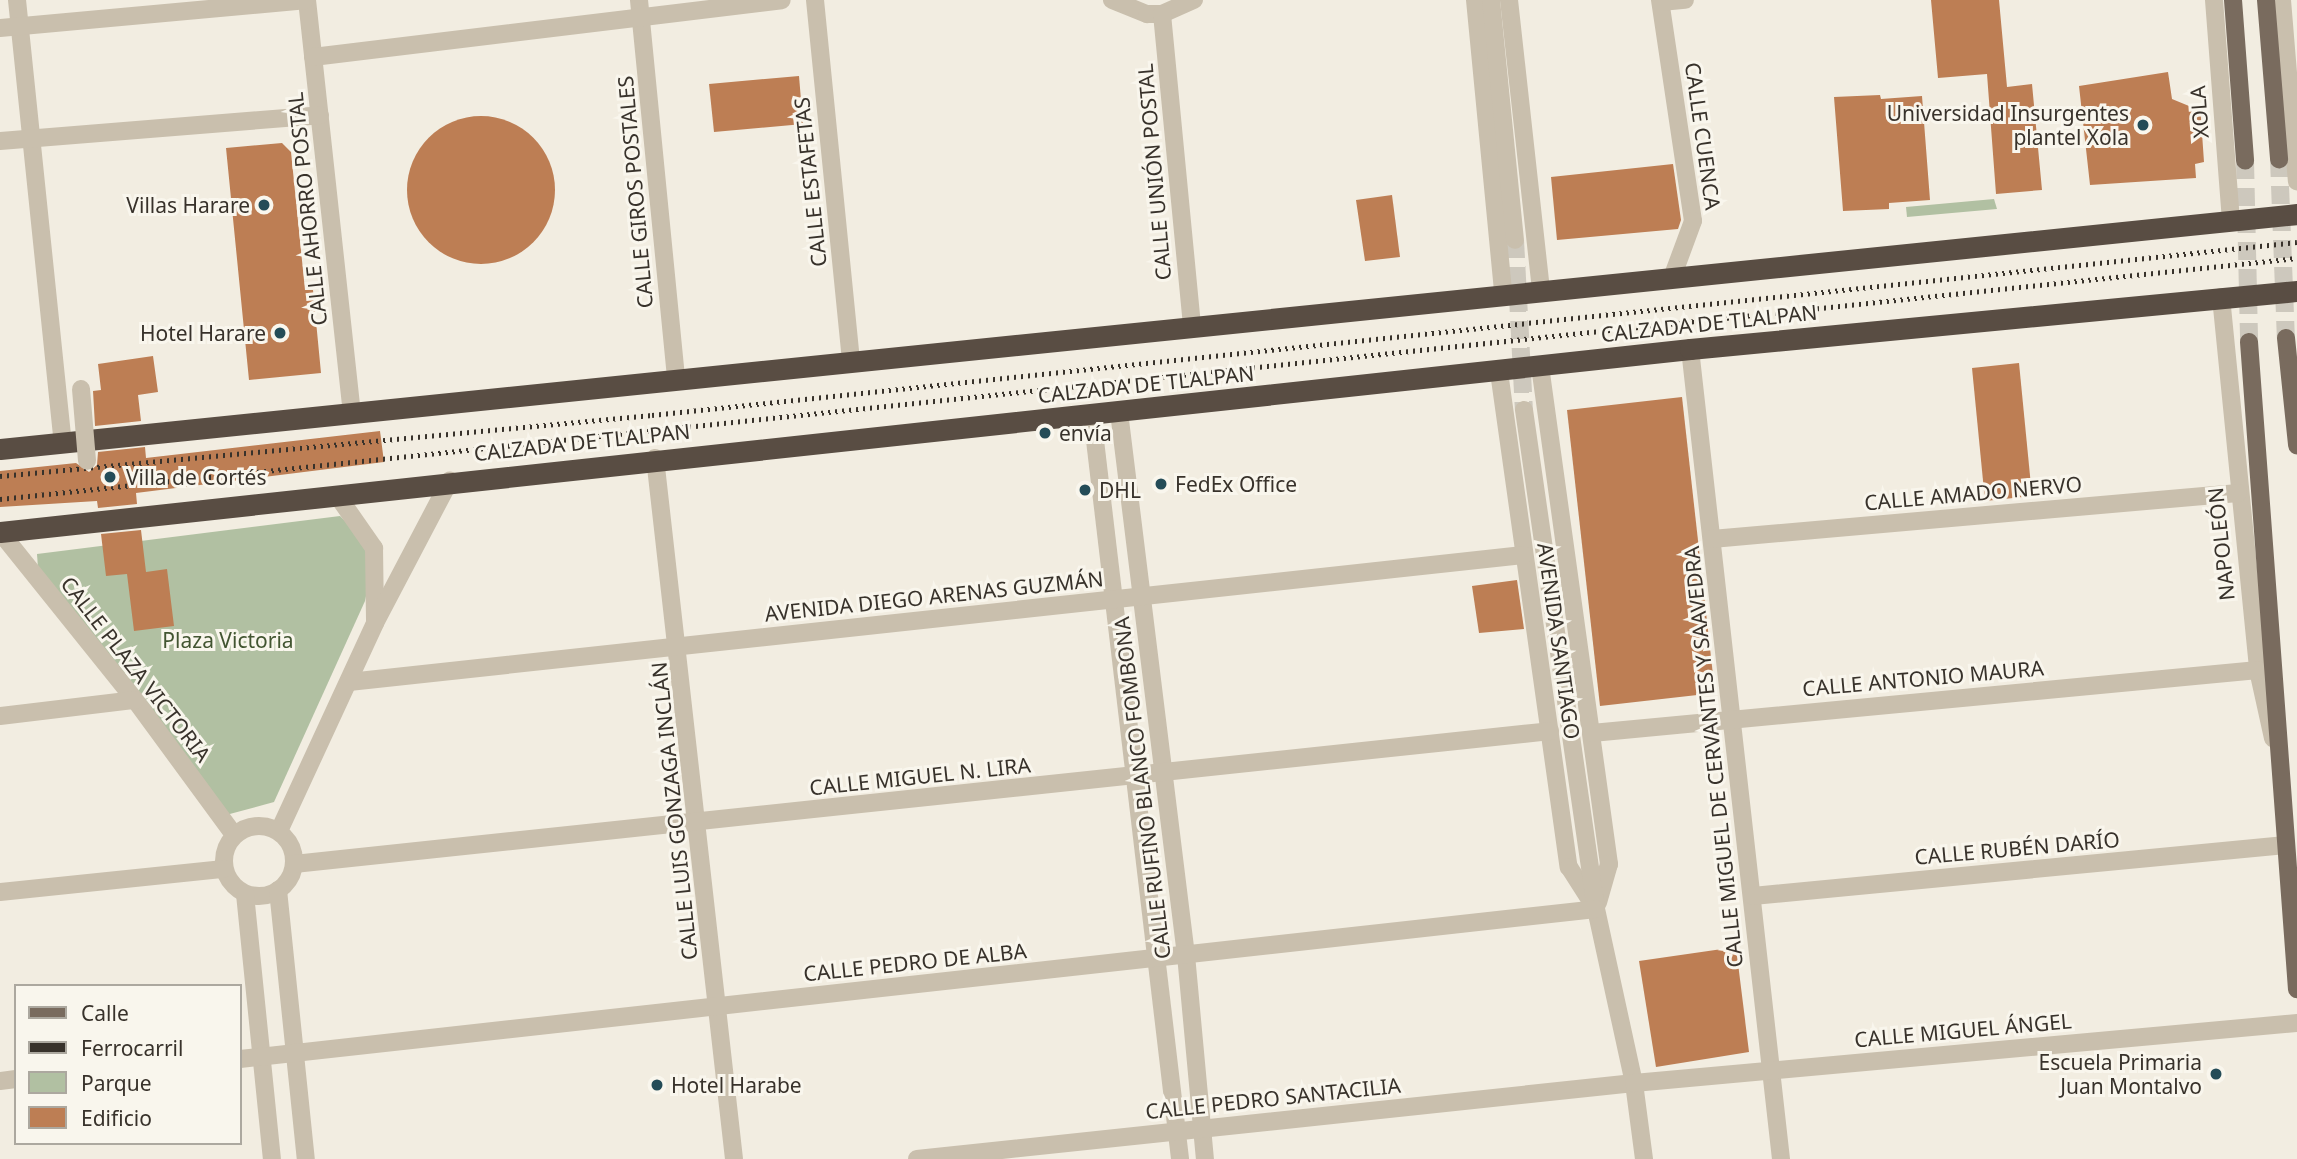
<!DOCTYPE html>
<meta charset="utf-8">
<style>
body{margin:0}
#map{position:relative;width:2297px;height:1159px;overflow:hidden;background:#f2ede1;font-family:"Noto Sans",sans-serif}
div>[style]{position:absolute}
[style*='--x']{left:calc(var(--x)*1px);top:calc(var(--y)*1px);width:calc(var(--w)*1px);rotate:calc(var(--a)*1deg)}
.green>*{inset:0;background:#b1c0a2}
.building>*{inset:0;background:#bd7e54}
.round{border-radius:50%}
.minor-tunnel>*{height:18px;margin-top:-9px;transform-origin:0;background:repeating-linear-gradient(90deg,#cdc8bd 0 18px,transparent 0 27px)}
.major-tunnel>*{height:18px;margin-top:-9px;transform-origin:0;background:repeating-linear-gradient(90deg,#cdc8bd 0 18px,transparent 0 27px)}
.minor>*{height:18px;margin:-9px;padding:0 9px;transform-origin:9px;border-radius:9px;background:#c9bfad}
.minor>.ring{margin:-9px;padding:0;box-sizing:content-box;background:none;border:18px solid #c9bfad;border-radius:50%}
.major>*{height:18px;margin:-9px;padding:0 9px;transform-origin:9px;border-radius:9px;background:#796b5e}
.highway>*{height:21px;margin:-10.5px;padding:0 10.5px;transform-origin:10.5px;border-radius:10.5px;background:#594d43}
.rail>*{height:5px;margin-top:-2.5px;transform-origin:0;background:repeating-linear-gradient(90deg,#38322b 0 2px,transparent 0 7px)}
.minor-bridge>*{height:18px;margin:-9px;padding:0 9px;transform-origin:9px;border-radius:9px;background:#c9bfad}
.dots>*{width:19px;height:19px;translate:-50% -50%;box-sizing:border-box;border:4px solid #f9f6ed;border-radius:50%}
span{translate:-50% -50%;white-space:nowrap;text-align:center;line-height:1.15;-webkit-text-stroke:6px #f9f6ed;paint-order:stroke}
.street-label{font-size:21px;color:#38322b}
.poi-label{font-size:21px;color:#38322b}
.right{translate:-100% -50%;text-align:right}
.left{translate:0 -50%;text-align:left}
.park-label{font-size:21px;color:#425531}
.legend{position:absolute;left:14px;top:984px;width:228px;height:161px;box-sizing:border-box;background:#f9f6ed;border:2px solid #aca89f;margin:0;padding:9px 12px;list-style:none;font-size:21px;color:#38322b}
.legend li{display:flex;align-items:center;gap:14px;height:35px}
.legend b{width:35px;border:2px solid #aca89f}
</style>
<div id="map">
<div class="green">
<div style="clip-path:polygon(1994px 199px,1997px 209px,1907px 217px,1906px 207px)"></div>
<div style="clip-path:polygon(340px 516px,364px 540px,370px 577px,365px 601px,274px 802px,226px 815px,38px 568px,37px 554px)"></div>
</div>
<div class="building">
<div style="clip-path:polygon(1931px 0,1999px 0,2007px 87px,2032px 84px,2042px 190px,1996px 194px,1987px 74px,1938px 78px)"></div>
<div style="clip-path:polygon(2168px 72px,2172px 99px,2189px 106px,2200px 104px,2204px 162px,2195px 164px,2196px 178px,2090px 185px,2079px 86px)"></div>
<div style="clip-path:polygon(799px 76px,803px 124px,714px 132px,709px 84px)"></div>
<div style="clip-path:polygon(1880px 95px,1881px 99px,1922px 96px,1930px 200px,1889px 203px,1889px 209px,1843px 211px,1834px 97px)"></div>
<div class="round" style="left:407px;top:116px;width:148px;height:148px"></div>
<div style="clip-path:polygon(282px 143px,291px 152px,305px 290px,313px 290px,321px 373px,249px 380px,226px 148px)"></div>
<div style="clip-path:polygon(1673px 164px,1681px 220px,1678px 229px,1557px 240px,1551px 177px)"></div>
<div style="clip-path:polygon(1392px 195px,1400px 257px,1365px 261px,1356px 200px)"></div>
<div style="clip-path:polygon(153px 356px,158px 392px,138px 395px,141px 421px,95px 426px,93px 391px,101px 390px,98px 364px)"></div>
<div style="clip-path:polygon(2019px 363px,2032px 496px,1985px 501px,1972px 368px)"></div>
<div style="clip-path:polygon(1682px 397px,1715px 693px,1600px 706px,1567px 410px)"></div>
<div style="clip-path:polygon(380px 431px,384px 462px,136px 493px,137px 504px,98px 508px,97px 501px,0 507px,0 471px,76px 463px,89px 472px,97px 465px,98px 452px,145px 447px,146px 458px)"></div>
<div style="clip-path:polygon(141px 530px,146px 572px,167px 569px,174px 626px,134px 631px,127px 574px,106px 576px,101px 534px)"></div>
<div style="clip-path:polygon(1517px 580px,1524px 629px,1479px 633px,1472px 586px)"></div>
<div style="clip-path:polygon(1736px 947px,1749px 1052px,1656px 1067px,1639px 961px)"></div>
</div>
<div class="minor-tunnel">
<div style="--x:1515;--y:240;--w:170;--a:87"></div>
</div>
<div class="major-tunnel">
<div style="--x:2279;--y:159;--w:179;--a:87.8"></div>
<div style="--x:2245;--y:161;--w:181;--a:88.7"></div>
</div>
<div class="minor">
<div style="--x:17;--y:0;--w:444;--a:84.1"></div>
<div style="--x:307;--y:0;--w:416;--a:83.8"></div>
<div style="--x:639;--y:0;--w:381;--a:84.4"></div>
<div style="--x:815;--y:0;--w:362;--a:84.3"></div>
<div style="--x:1112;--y:0;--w:38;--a:22"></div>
<div style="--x:1147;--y:14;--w:15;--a:0"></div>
<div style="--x:1162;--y:14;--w:35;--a:-24"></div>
<div style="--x:1475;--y:0;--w:294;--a:84.5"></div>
<div style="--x:1491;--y:0;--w:241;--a:84.3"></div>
<div style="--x:1509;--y:0;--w:291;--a:83.7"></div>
<div style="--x:1660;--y:0;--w:223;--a:81.5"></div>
<div style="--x:1693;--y:221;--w:58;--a:110.3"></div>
<div style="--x:2214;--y:0;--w:221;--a:85.6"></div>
<div style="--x:2282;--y:0;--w:182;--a:85.3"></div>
<div style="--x:1661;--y:2;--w:24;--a:-5"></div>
<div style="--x:1162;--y:14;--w:313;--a:84.5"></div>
<div style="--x:0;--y:28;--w:306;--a:-5.2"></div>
<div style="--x:313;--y:57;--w:472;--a:-6.9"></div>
<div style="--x:0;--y:141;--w:321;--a:-4.6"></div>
<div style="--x:2221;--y:297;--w:375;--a:84.3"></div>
<div style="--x:2258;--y:670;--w:70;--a:77.6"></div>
<div style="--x:1690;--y:349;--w:815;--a:83.59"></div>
<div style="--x:1540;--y:366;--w:503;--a:82.11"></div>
<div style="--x:1609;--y:864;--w:40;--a:106"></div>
<div style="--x:1499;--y:372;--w:500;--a:82"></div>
<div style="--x:1569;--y:867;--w:43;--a:57.4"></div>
<div style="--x:1524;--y:410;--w:504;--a:81.79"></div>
<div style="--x:1596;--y:909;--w:178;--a:77.7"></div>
<div style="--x:1634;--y:1083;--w:77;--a:82.5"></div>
<div style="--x:1119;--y:412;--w:547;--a:82.97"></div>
<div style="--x:1186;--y:955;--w:205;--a:84.7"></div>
<div style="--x:1092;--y:415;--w:749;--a:83.25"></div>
<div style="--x:655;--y:458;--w:705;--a:83.57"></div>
<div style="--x:337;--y:495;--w:65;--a:55.1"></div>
<div style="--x:374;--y:548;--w:74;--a:89.2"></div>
<div style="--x:0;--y:532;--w:216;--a:51.2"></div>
<div style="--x:135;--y:700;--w:167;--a:53.7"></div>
<div style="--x:1712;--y:539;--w:528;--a:-5"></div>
<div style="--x:349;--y:682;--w:1181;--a:-6.17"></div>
<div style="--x:0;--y:716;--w:136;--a:-6.8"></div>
<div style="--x:1592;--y:733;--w:669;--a:-5.4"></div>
<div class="ring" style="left:224px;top:826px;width:52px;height:52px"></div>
<div style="--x:279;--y:831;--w:229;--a:-65.2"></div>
<div style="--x:375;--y:623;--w:161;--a:-62.3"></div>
<div style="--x:294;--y:864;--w:1263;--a:-6.04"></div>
<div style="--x:278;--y:890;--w:270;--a:84.1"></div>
<div style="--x:0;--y:892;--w:225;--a:-5.9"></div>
<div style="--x:245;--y:894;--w:266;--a:84.2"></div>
<div style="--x:1753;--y:896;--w:535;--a:-5.47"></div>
<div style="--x:240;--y:1059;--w:1364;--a:-6.31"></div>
<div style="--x:0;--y:1081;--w:16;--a:-7"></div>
<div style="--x:917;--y:1159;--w:721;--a:-6.05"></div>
<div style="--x:1634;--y:1083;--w:666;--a:-5.17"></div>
</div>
<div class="major">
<div style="--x:2233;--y:0;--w:161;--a:85.7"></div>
<div style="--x:2266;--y:0;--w:160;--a:85.3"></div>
<div style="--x:2286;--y:338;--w:108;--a:84.1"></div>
<div style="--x:2249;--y:342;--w:649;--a:85.76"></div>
</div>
<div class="highway">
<div style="--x:0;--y:449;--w:2309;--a:-5.84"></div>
<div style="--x:0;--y:532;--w:1700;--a:-6.18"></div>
<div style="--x:1690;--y:349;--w:610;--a:-5.46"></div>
</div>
<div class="rail">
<div style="--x:0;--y:476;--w:655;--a:-5.34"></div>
<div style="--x:652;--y:415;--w:1654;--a:-6"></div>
<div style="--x:0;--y:499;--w:2310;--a:-5.99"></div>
</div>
<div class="minor-bridge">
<div style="--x:81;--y:389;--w:72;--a:85.2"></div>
</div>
<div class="dots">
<div style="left:2143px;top:125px;background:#244c57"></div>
<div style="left:264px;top:205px;background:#244c57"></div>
<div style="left:280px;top:333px;background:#244c57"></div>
<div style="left:1045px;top:433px;background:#244c57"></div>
<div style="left:110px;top:477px;background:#244c57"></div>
<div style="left:1161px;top:484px;background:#244c57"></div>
<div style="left:1085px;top:490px;background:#244c57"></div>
<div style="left:2216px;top:1074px;background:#244c57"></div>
<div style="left:657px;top:1085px;background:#244c57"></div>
</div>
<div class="street-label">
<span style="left:2199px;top:112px;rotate:-94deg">XOLA</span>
<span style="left:1703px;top:136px;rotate:82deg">CALLE CUENCA</span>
<span style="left:1154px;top:172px;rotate:-95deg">CALLE UNIÓN POSTAL</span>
<span style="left:810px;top:182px;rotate:-96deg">CALLE ESTAFETAS</span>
<span style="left:635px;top:192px;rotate:-95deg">CALLE GIROS POSTALES</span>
<span style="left:307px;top:209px;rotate:-96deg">CALLE AHORRO POSTAL</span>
<span style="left:1709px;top:323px;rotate:-6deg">CALZADA DE TLALPAN</span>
<span style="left:1146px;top:384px;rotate:-6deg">CALZADA DE TLALPAN</span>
<span style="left:582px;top:442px;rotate:-6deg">CALZADA DE TLALPAN</span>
<span style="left:1973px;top:493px;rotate:-5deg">CALLE AMADO NERVO</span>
<span style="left:2221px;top:544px;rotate:-96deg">NAPOLEÓN</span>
<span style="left:934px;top:596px;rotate:-6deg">AVENIDA DIEGO ARENAS GUZMÁN</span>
<span style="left:1559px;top:641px;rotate:82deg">AVENIDA SANTIAGO</span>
<span style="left:136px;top:669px;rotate:52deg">CALLE PLAZA VICTORIA</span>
<span style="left:1923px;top:678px;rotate:-5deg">CALLE ANTONIO MAURA</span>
<span style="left:1713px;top:757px;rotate:-96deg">CALLE MIGUEL DE CERVANTES Y SAAVEDRA</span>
<span style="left:920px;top:776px;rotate:-6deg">CALLE MIGUEL N. LIRA</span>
<span style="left:1142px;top:788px;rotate:-97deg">CALLE RUFINO BLANCO FOMBONA</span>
<span style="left:674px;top:811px;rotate:-96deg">CALLE LUIS GONZAGA INCLÁN</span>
<span style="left:2017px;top:848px;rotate:-5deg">CALLE RUBÉN DARÍO</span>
<span style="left:915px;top:962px;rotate:-6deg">CALLE PEDRO DE ALBA</span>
<span style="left:1963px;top:1030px;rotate:-5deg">CALLE MIGUEL ÁNGEL</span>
<span style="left:1273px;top:1098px;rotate:-6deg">CALLE PEDRO SANTACILIA</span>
</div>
<div class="poi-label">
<span class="right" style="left:2129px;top:125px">Universidad Insurgentes<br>plantel Xola</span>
<span class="right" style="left:250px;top:205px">Villas Harare</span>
<span class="right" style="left:266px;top:333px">Hotel Harare</span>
<span class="left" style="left:1059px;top:433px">envía</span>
<span class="left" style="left:126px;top:477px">Villa de Cortés</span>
<span class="left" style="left:1175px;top:484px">FedEx Office</span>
<span class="left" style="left:1099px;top:490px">DHL</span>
<span class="right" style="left:2202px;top:1074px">Escuela Primaria<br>Juan Montalvo</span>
<span class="left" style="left:671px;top:1085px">Hotel Harabe</span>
</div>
<div class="park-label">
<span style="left:228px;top:640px">Plaza Victoria</span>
</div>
<ul class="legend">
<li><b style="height:9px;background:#796b5e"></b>Calle</li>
<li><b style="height:9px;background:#38322b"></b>Ferrocarril</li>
<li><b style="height:19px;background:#b1c0a2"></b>Parque</li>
<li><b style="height:19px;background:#bd7e54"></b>Edificio</li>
</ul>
</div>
